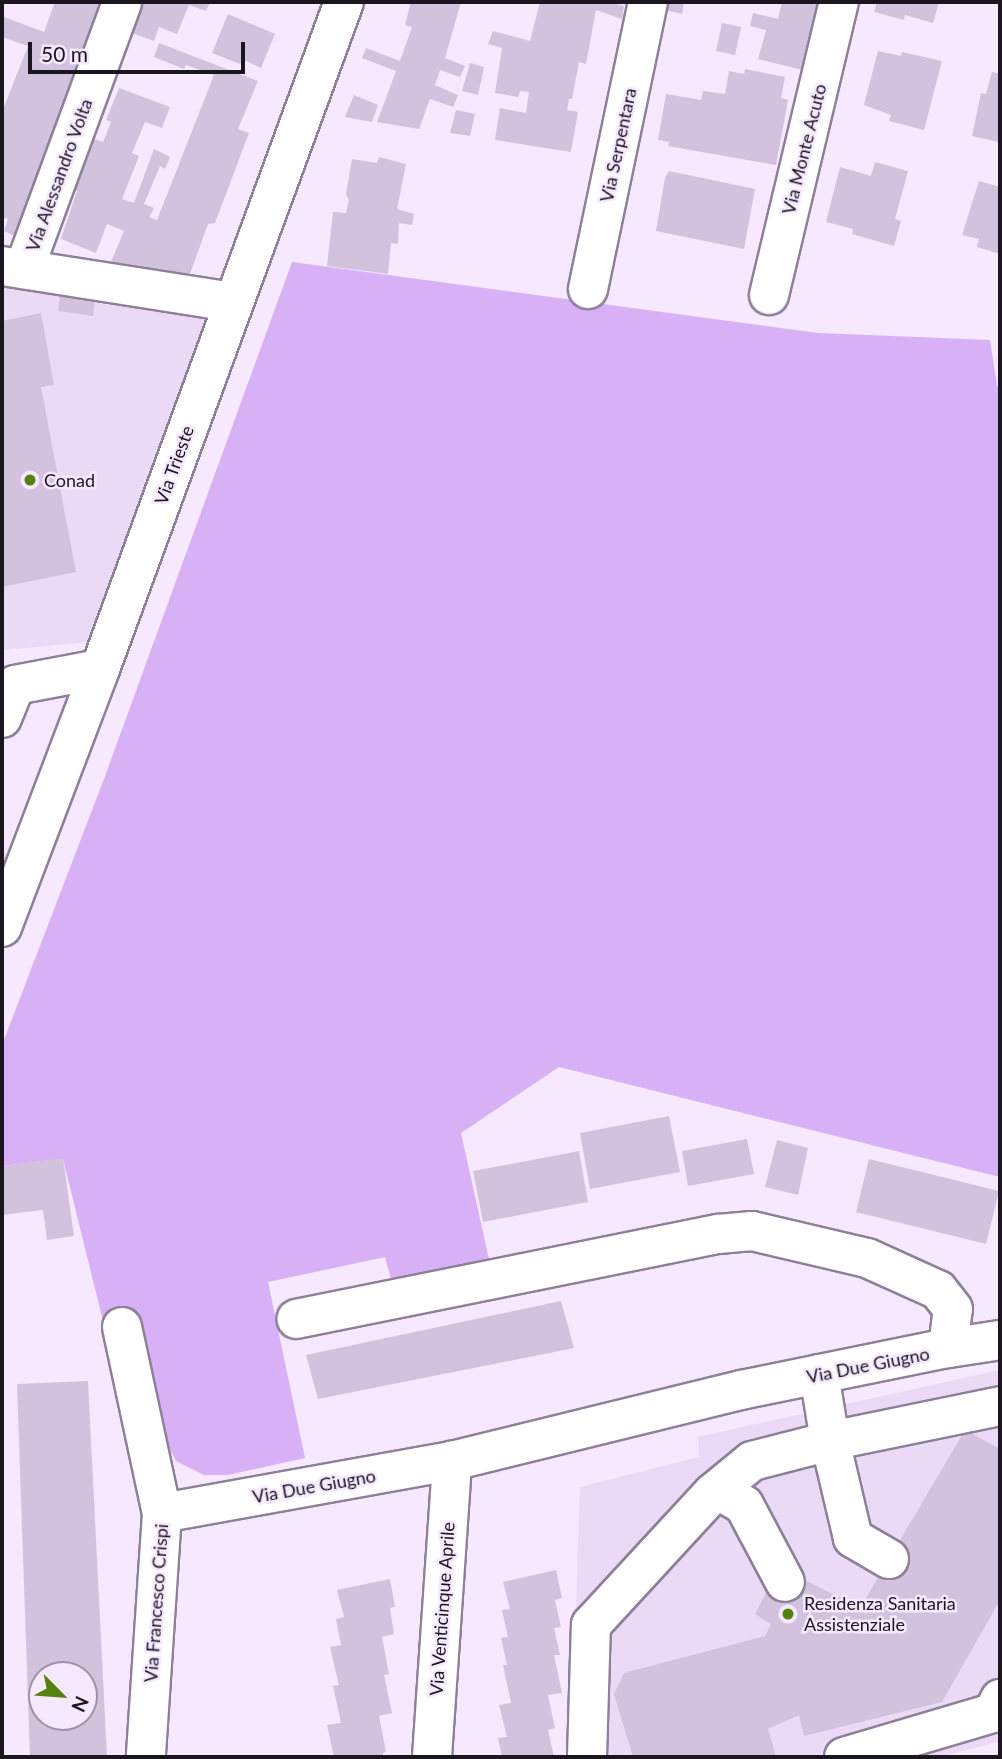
<!DOCTYPE html>
<style>
body{margin:0}
#map{position:relative;width:1002px;height:1759px;overflow:hidden;background:#f5e8ff;font-family:Lato,sans-serif}
div>[style]{position:absolute}
[style*='--x']{left:calc(var(--x)*1px);top:calc(var(--y)*1px);width:calc(var(--w)*1px);rotate:calc(var(--a)*1deg)}
.built>*{inset:0;background:#eadaf6}
.green>*{inset:0;background:#d8b0f5}
.building>*{inset:0;background:#d2c2de}
.roads{filter:drop-shadow(2px 0 #8e8099) drop-shadow(-2px 0 #8e8099) drop-shadow(0 2px #8e8099) drop-shadow(0 -2px #8e8099)}
.minor>*{height:38px;margin:-19px;padding:0 19px;transform-origin:19px;border-radius:19px;background:#fff}
.dots>*{width:19px;height:19px;translate:-50% -50%;box-sizing:border-box;border:4px solid #f5e8ff;border-radius:50%}
span{translate:-50% -50%;white-space:nowrap;text-align:center;line-height:1.15;-webkit-text-stroke:5px #f5e8ff;paint-order:stroke}
.street-label{font-size:18px;color:#1b151f}
.poi-label{font-size:18px;color:#1b151f}
.left{translate:0 -50%;text-align:left}
.frame{position:absolute;inset:0;border:4px solid #1b151f;pointer-events:none}
.north{position:absolute;left:28px;top:1661px;width:70px;height:70px;box-sizing:border-box;background:#f5e8ff;border:2px solid #9e94a5;border-radius:50%;rotate:115deg;font-size:19px;font-weight:700;line-height:28px;text-align:center;color:#1b151f}
.north::after{content:'';display:block;margin:auto;width:24px;height:32px;background:#53820f;clip-path:polygon(50% 0,100% 100%,50% 72%,0 100%)}
.scale{position:absolute;left:28px;top:42px;width:217px;height:32px;box-sizing:border-box;border:4px solid #1b151f;border-top:0;padding-left:9px;font-size:21px;line-height:24px;white-space:nowrap;color:#1b151f;-webkit-text-stroke:5px #f5e8ff;paint-order:stroke}
</style>
<div id="map">
<div class="built">
<div style="clip-path:polygon(2px 263px,233px 302px,102px 641px,2px 650px)"></div>
<div style="clip-path:polygon(1000px 1370px,1000px 1741px,940px 1757px,571px 1757px,580px 1487px,699px 1457px,698px 1437px)"></div>
</div>
<div class="green">
<div style="clip-path:polygon(292px 262px,818px 333px,990px 340px,997px 386px,1000px 387px,1000px 1177px,559px 1067px,461px 1133px,490px 1264px,392px 1283px,385px 1257px,268px 1282px,305px 1458px,228px 1475px,204px 1475px,176px 1461px,165px 1440px,139px 1320px,103px 1321px,63px 1159px,2px 1166px,2px 1045px,104px 779px)"></div>
</div>
<div class="building">
<div style="clip-path:polygon(55px 2px,103px 2px,37px 175px,46px 179px,21px 239px,4px 231px,8px 219px,2px 217px,2px 112px,28px 46px,2px 37px,2px 25px,4px 17px,44px 32px)"></div>
<div style="clip-path:polygon(140px 2px,210px 2px,206px 11px,189px 5px,177px 34px,159px 27px,154px 41px,129px 32px)"></div>
<div style="clip-path:polygon(411px 2px,461px 2px,445px 58px,465px 66px,460px 77px,440px 70px,435px 85px,458px 95px,453px 107px,430px 99px,419px 129px,377px 122px,396px 71px,362px 58px,366px 48px,400px 61px,412px 27px,405px 25px)"></div>
<div style="clip-path:polygon(540px 2px,608px 2px,624px 6px,622px 19px,596px 10px,586px 64px,579px 62px,572px 99px,569px 99px,567px 110px,578px 112px,571px 152px,495px 140px,500px 108px,526px 113px,529px 92px,520px 91px,518px 97px,495px 93px,502px 48px,488px 44px,493px 31px,530px 41px)"></div>
<div style="clip-path:polygon(662px 2px,684px 2px,682px 14px,661px 9px)"></div>
<div style="clip-path:polygon(782px 2px,832px 2px,814px 73px,758px 59px,766px 30px,750px 26px,753px 13px,778px 19px)"></div>
<div style="clip-path:polygon(877px 2px,939px 2px,933px 23px,905px 15px,904px 20px,874px 12px)"></div>
<div style="clip-path:polygon(228px 14px,275px 34px,261px 68px,242px 59px,240px 64px,212px 53px)"></div>
<div style="clip-path:polygon(722px 23px,741px 27px,735px 55px,716px 51px)"></div>
<div style="clip-path:polygon(159px 43px,258px 81px,238px 129px,249px 133px,215px 223px,208px 224px,190px 274px,111px 262px,124px 231px,107px 224px,96px 253px,61px 239px,77px 191px,73px 189px,91px 138px,103px 142px,111px 122px,106px 120px,119px 88px,170px 107px,162px 128px,145px 122px,132px 153px,139px 156px,122px 199px,134px 203px,154px 149px,170px 157px,165px 169px,160px 166px,144px 204px,154px 208px,149px 217px,157px 220px,214px 75px,186px 65px,184px 69px,154px 57px)"></div>
<div style="clip-path:polygon(878px 51px,901px 56px,902px 52px,942px 61px,924px 130px,889px 121px,891px 115px,864px 105px)"></div>
<div style="clip-path:polygon(470px 63px,484px 67px,478px 95px,462px 91px)"></div>
<div style="clip-path:polygon(745px 69px,785px 77px,781px 98px,788px 100px,776px 165px,668px 146px,669px 142px,658px 140px,666px 94px,701px 100px,703px 91px,725px 94px,729px 71px,744px 74px)"></div>
<div style="clip-path:polygon(992px 72px,1000px 74px,998px 142px,972px 136px,981px 93px,986px 94px)"></div>
<div style="clip-path:polygon(354px 95px,378px 105px,372px 122px,345px 117px)"></div>
<div style="clip-path:polygon(456px 110px,475px 114px,470px 136px,450px 133px)"></div>
<div style="clip-path:polygon(379px 157px,406px 164px,397px 209px,414px 214px,412px 225px,399px 223px,398px 244px,391px 243px,388px 274px,327px 266px,333px 212px,346px 213px,349px 200px,346px 194px,352px 159px,377px 163px)"></div>
<div style="clip-path:polygon(875px 162px,908px 171px,895px 219px,901px 221px,894px 246px,852px 234px,853px 229px,826px 222px,840px 167px,871px 176px)"></div>
<div style="clip-path:polygon(669px 171px,755px 189px,744px 249px,656px 231px,665px 178px)"></div>
<div style="clip-path:polygon(979px 181px,1000px 187px,1000px 254px,977px 247px,979px 239px,962px 235px)"></div>
<div style="clip-path:polygon(60px 294px,95px 299px,93px 316px,58px 311px)"></div>
<div style="clip-path:polygon(41px 313px,54px 385px,41px 387px,76px 572px,2px 587px,2px 321px)"></div>
<div style="clip-path:polygon(669px 1116px,680px 1172px,590px 1189px,580px 1133px)"></div>
<div style="clip-path:polygon(747px 1139px,754px 1174px,688px 1186px,682px 1151px)"></div>
<div style="clip-path:polygon(777px 1140px,808px 1148px,798px 1195px,765px 1187px)"></div>
<div style="clip-path:polygon(579px 1151px,588px 1202px,483px 1222px,473px 1171px)"></div>
<div style="clip-path:polygon(63px 1158px,74px 1236px,47px 1240px,43px 1210px,2px 1215px,2px 1166px)"></div>
<div style="clip-path:polygon(869px 1159px,999px 1191px,986px 1244px,856px 1212px)"></div>
<div style="clip-path:polygon(561px 1301px,574px 1348px,318px 1399px,306px 1355px)"></div>
<div style="clip-path:polygon(evenodd,88px 1381px,107px 1757px,30px 1757px,17px 1384px,88px 1381px,42px 1675px,84px 1675px,84px 1717px,42px 1717px,42px 1675px)"></div>
<div style="clip-path:polygon(965px 1430px,1000px 1449px,1000px 1600px,942px 1702px,804px 1736px,799px 1715px,768px 1729px,776px 1756px,772px 1757px,633px 1757px,614px 1694px,624px 1673px,765px 1636px,771px 1624px,755px 1614px,775px 1576px,803px 1579px,860px 1608px)"></div>
<div style="clip-path:polygon(556px 1570px,562px 1598px,555px 1600px,561px 1627px,554px 1628px,560px 1655px,554px 1655px,562px 1693px,548px 1695px,555px 1728px,548px 1730px,554px 1757px,502px 1757px,498px 1738px,507px 1737px,499px 1705px,511px 1703px,503px 1665px,507px 1665px,501px 1638px,508px 1637px,502px 1610px,510px 1609px,503px 1582px)"></div>
<div style="clip-path:polygon(390px 1579px,395px 1607px,390px 1608px,394px 1634px,382px 1637px,389px 1674px,384px 1675px,392px 1713px,379px 1716px,386px 1752px,383px 1753px,383px 1757px,334px 1757px,327px 1725px,341px 1723px,333px 1686px,339px 1685px,330px 1647px,341px 1645px,336px 1619px,344px 1617px,337px 1590px)"></div>
</div>
<div class="roads">
<div class="minor">
<div style="--x:2;--y:266;--w:234;--a:8.9"></div>
<div style="--x:24;--y:269;--w:284;--a:-69.8"></div>
<div style="--x:588;--y:289;--w:293;--a:-78.2"></div>
<div style="--x:769;--y:295;--w:301;--a:-76.6"></div>
<div style="--x:2;--y:718;--w:35;--a:-68"></div>
<div style="--x:15;--y:685;--w:86;--a:-10.7"></div>
<div style="--x:2;--y:927;--w:276;--a:-69.2"></div>
<div style="--x:100;--y:669;--w:710;--a:-69.91"></div>
<div style="--x:122;--y:1327;--w:190;--a:77.9"></div>
<div style="--x:162;--y:1513;--w:245;--a:93.8"></div>
<div style="--x:948;--y:1348;--w:53;--a:-8.7"></div>
<div style="--x:718;--y:1490;--w:30;--a:30"></div>
<div style="--x:744;--y:1505;--w:87;--a:62"></div>
<div style="--x:162;--y:1513;--w:295;--a:-10.2"></div>
<div style="--x:452;--y:1461;--w:298;--a:-13.8"></div>
<div style="--x:741;--y:1390;--w:211;--a:-11.5"></div>
<div style="--x:948;--y:1348;--w:39;--a:-83"></div>
<div style="--x:953;--y:1309;--w:24;--a:-128"></div>
<div style="--x:938;--y:1290;--w:78;--a:-155.7"></div>
<div style="--x:867;--y:1258;--w:118;--a:-166.8"></div>
<div style="--x:752;--y:1231;--w:34;--a:175"></div>
<div style="--x:718;--y:1234;--w:430;--a:168.6"></div>
<div style="--x:889;--y:1559;--w:42;--a:-149.7"></div>
<div style="--x:853;--y:1538;--w:100;--a:-103.3"></div>
<div style="--x:830;--y:1441;--w:174;--a:-11.6"></div>
<div style="--x:432;--y:1757;--w:297;--a:-86.1"></div>
<div style="--x:587;--y:1757;--w:132;--a:-88.3"></div>
<div style="--x:591;--y:1625;--w:180;--a:-47.3"></div>
<div style="--x:713;--y:1493;--w:50;--a:-39.4"></div>
<div style="--x:752;--y:1461;--w:81;--a:-14.4"></div>
<div style="--x:830;--y:1441;--w:68;--a:-99.3"></div>
<div style="--x:844;--y:1757;--w:155;--a:-16.5"></div>
<div style="--x:993;--y:1713;--w:16;--a:-63"></div>
</div>
</div>
<div class="dots">
<div style="left:30px;top:480px;background:#53820f"></div>
<div style="left:788px;top:1614px;background:#53820f"></div>
</div>
<div class="street-label">
<span style="left:618px;top:145px;rotate:-78deg">Via Serpentara</span>
<span style="left:804px;top:149px;rotate:-76deg">Via Monte Acuto</span>
<span style="left:59px;top:175px;rotate:-70deg">Via Alessandro Volta</span>
<span style="left:174px;top:465px;rotate:-70deg">Via Trieste</span>
<span style="left:868px;top:1365px;rotate:-11deg">Via Due Giugno</span>
<span style="left:314px;top:1486px;rotate:-10deg">Via Due Giugno</span>
<span style="left:156px;top:1603px;rotate:-86deg">Via Francesco Crispi</span>
<span style="left:442px;top:1609px;rotate:-86deg">Via Venticinque Aprile</span>
</div>
<div class="poi-label">
<span class="left" style="left:44px;top:480px">Conad</span>
<span class="left" style="left:804px;top:1614px">Residenza Sanitaria<br>Assistenziale</span>
</div>
<div class="frame"></div>
<div class="north">N</div>
<div class="scale">50 m</div>
</div>
